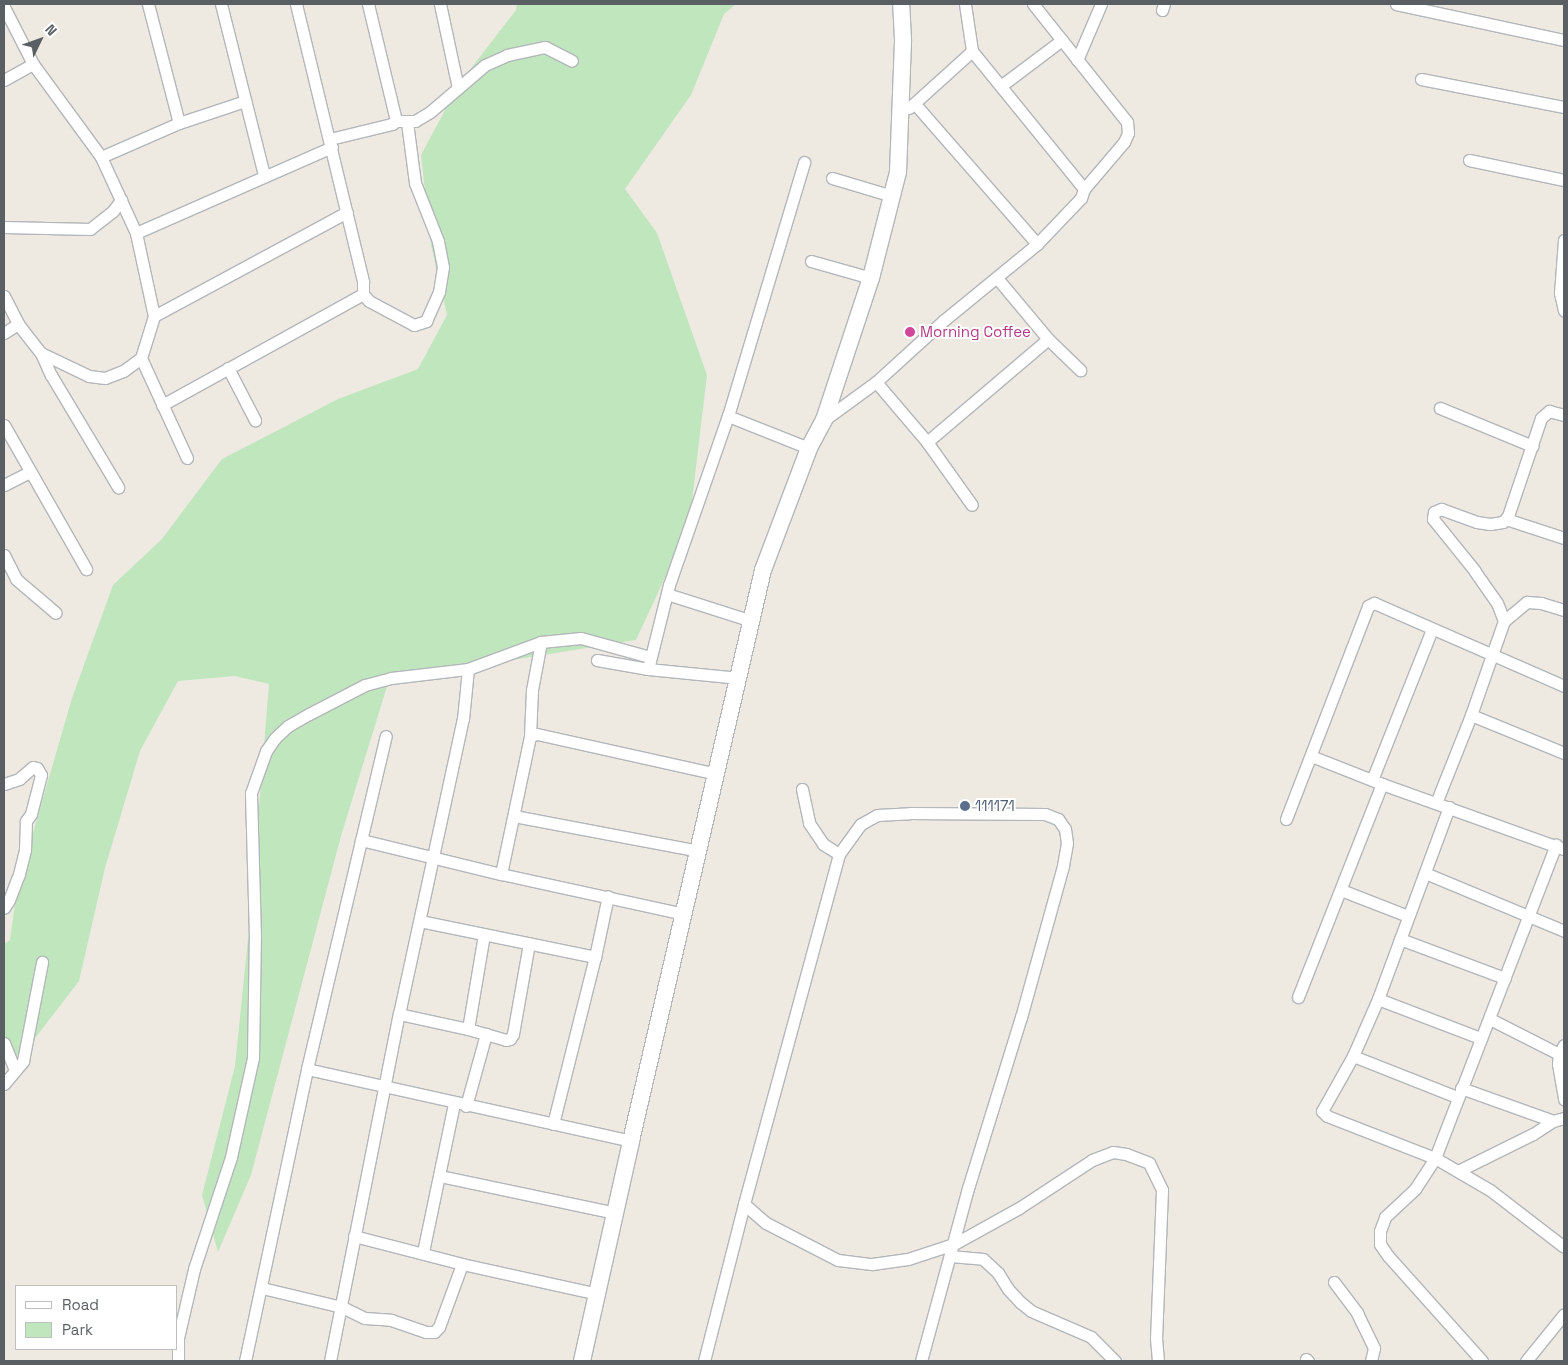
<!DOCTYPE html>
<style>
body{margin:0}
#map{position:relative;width:1568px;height:1365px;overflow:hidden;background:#eeeae2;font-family:"Space Grotesk",sans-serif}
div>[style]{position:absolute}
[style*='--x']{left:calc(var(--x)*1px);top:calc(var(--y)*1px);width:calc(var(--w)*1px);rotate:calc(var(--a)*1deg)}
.green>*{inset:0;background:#c0e6be}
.roads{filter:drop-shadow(1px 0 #b3b6ba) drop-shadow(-1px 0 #b3b6ba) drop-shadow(0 1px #b3b6ba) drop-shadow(0 -1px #b3b6ba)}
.street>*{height:11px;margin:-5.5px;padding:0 5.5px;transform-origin:5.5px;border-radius:5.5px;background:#fff}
.secondary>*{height:16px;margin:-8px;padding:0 8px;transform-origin:8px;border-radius:8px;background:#fff}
.dots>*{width:14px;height:14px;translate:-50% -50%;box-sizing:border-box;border:2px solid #fff;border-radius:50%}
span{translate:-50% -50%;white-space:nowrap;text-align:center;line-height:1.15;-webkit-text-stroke:4px #fff;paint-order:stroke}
.hotel-label{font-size:15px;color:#b23c85}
.left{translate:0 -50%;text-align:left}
.service-label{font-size:15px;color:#4e5e75}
.frame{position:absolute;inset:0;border:5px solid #5a5f63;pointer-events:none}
.legend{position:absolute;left:15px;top:1285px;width:162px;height:65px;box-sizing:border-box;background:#fff;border:1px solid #bdbfc1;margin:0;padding:6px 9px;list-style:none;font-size:15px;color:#5a5f63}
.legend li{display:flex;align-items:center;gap:10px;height:25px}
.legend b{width:25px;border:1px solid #bdbfc1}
.north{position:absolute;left:15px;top:15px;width:50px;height:50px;-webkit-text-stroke:4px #fff;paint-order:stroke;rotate:48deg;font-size:14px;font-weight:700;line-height:20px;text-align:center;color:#5a5f63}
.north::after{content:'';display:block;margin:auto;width:18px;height:22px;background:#5a5f63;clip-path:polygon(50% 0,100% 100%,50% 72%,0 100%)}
</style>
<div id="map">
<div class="green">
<div style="clip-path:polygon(517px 4px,736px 4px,724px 14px,691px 95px,625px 189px,657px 233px,707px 375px,689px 526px,636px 640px,389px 680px,341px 836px,251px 1175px,218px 1252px,202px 1195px,235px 1066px,249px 929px,269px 684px,235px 676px,178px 681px,140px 751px,105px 868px,79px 981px,23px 1054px,4px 1059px,4px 944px,10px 940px,17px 888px,72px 698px,113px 585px,162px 539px,222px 459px,338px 399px,418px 369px,447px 315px,431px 245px,421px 155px,459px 84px,516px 10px)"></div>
</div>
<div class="roads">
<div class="street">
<div style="--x:148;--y:4;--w:123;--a:75.4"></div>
<div style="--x:221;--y:4;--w:176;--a:75.9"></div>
<div style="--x:296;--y:4;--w:286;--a:76.4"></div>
<div style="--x:363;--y:282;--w:12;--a:90"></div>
<div style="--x:363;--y:294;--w:9;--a:49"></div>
<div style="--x:369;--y:301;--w:51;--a:28.1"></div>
<div style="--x:414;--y:325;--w:13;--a:-18"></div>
<div style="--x:426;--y:321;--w:32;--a:-66"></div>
<div style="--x:439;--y:292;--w:25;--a:-81"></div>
<div style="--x:443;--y:267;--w:26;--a:-101"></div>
<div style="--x:438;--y:241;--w:62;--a:-111.6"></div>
<div style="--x:415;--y:183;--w:62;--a:-97.5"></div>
<div style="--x:368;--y:4;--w:120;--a:76.5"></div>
<div style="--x:440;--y:4;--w:86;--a:77.9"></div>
<div style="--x:965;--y:4;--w:48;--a:81.5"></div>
<div style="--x:972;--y:51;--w:178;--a:50.9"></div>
<div style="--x:1396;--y:4;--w:172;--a:12.1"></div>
<div style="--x:4;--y:7;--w:64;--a:63"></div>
<div style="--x:33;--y:64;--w:115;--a:53.8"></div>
<div style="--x:101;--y:157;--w:84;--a:65.3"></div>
<div style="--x:136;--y:233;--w:85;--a:77.8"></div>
<div style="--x:154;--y:316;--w:44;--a:107.2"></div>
<div style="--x:141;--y:358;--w:22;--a:144"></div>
<div style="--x:123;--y:371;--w:19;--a:159"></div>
<div style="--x:105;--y:378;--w:16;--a:-173"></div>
<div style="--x:89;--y:376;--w:53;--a:-154.4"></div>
<div style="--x:1162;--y:10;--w:6;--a:-72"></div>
<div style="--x:1077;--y:60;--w:61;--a:-66.8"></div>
<div style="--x:1421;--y:79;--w:146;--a:11.1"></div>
<div style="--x:4;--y:80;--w:33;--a:-29"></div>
<div style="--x:1002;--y:85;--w:75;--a:-36.9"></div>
<div style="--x:915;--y:104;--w:186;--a:48.9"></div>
<div style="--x:909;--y:108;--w:85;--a:-42.1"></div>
<div style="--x:330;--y:139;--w:64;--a:-13.6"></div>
<div style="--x:392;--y:124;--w:5;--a:-37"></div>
<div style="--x:396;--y:121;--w:19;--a:0"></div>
<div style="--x:415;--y:121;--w:17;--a:-31"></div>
<div style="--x:430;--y:112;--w:72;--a:-40.5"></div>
<div style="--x:485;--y:65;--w:24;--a:-24"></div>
<div style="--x:507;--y:55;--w:39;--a:-12"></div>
<div style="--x:545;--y:47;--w:30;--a:27"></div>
<div style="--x:101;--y:157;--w:85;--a:-23.6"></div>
<div style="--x:179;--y:123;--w:70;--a:-18.4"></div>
<div style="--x:1469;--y:160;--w:97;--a:11.9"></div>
<div style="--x:832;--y:178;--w:63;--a:16.7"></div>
<div style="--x:4;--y:227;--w:86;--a:1.3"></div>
<div style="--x:90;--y:229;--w:29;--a:-38"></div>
<div style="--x:113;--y:211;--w:14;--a:-54"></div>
<div style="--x:136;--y:233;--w:214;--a:-23.7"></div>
<div style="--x:1564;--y:240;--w:53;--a:94.3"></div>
<div style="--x:1560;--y:293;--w:18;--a:77"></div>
<div style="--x:811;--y:261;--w:62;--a:15.8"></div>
<div style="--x:997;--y:278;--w:80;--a:50.1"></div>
<div style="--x:1048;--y:339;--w:45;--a:44.1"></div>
<div style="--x:4;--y:296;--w:31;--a:63"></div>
<div style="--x:18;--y:324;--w:37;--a:52"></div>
<div style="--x:41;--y:353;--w:24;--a:66"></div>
<div style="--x:51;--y:375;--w:131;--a:59.1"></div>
<div style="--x:154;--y:316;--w:219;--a:-28.3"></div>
<div style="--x:4;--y:333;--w:17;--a:-33"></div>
<div style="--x:141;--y:358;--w:110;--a:65.3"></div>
<div style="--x:228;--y:368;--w:59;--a:62.6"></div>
<div style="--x:876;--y:382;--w:79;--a:49.6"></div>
<div style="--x:927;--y:442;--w:77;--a:54.5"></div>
<div style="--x:162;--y:405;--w:230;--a:-28.9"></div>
<div style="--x:1440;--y:408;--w:100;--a:22.4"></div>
<div style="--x:728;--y:416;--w:87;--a:21.6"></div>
<div style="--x:824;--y:420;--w:64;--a:-36.2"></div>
<div style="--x:876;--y:382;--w:91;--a:-42.3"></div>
<div style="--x:943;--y:321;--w:122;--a:-39.3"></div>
<div style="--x:1037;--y:244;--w:64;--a:-46.3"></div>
<div style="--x:1081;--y:198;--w:9;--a:-72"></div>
<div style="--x:1084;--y:189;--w:62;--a:-49.6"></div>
<div style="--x:1124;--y:142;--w:10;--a:-66"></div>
<div style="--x:1128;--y:133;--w:11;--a:-95"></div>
<div style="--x:1127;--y:122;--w:151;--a:-128.5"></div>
<div style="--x:4;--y:425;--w:166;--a:60.3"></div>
<div style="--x:927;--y:442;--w:159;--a:-40.4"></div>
<div style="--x:4;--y:485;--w:29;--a:-27"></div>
<div style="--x:1506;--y:519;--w:61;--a:18.1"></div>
<div style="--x:4;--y:555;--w:27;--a:63"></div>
<div style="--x:16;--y:579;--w:52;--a:40.4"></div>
<div style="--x:667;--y:594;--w:89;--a:17.6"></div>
<div style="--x:1504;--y:621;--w:19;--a:-111"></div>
<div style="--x:1497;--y:603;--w:39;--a:-125"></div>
<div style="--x:1475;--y:571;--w:67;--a:-128.9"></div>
<div style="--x:1433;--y:519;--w:7;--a:-82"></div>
<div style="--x:1434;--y:512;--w:8;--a:-23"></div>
<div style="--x:1441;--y:509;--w:38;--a:20"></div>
<div style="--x:1477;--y:522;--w:13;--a:9"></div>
<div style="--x:1490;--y:524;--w:13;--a:-9"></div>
<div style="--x:1503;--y:522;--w:8;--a:-50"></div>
<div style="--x:1508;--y:516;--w:103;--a:-71.4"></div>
<div style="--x:1541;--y:418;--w:11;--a:-41"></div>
<div style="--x:1549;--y:411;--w:16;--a:15"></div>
<div style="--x:597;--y:660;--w:52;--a:10"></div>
<div style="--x:648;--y:669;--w:92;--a:5.6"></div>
<div style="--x:648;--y:669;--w:87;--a:-76"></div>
<div style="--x:669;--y:585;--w:179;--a:-70.8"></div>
<div style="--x:728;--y:416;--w:265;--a:-73.3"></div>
<div style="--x:1471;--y:715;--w:100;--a:22.2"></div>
<div style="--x:530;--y:736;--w:7;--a:-16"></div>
<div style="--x:537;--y:734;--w:185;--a:12.5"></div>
<div style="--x:1311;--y:756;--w:76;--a:21.5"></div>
<div style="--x:1382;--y:784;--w:193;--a:19.7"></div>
<div style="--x:1372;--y:780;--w:162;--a:-68.3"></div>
<div style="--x:4;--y:784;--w:16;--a:-18"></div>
<div style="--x:19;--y:779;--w:18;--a:-41"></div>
<div style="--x:33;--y:767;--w:4;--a:14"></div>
<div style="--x:37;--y:768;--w:8;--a:60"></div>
<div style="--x:41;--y:775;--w:40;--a:104.4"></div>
<div style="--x:31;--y:814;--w:9;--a:126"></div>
<div style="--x:26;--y:821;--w:29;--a:92"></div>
<div style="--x:25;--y:850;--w:25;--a:104"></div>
<div style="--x:19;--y:874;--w:28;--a:111"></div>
<div style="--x:9;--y:900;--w:9;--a:122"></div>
<div style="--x:802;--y:789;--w:35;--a:78"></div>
<div style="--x:809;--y:823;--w:25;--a:56"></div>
<div style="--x:823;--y:844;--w:19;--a:32"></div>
<div style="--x:1436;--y:803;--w:95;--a:-68.3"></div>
<div style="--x:1471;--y:715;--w:100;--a:-70.7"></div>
<div style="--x:1504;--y:621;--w:30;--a:-40"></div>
<div style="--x:1527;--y:602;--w:14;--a:4"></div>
<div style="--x:1541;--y:603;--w:24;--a:17"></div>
<div style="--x:1449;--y:807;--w:205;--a:110.3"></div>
<div style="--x:1378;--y:999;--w:62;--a:113.7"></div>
<div style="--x:1353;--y:1056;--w:63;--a:119.4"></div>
<div style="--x:1322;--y:1111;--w:7;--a:45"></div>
<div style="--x:1327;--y:1116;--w:116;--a:21.3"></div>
<div style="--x:1435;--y:1158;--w:64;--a:30.2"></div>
<div style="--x:1490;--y:1190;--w:93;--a:37.6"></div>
<div style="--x:514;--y:816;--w:188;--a:10.7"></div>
<div style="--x:1286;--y:819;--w:228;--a:-68.9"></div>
<div style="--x:1368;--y:606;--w:7;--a:-27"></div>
<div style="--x:1374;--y:603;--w:207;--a:23.6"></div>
<div style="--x:361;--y:840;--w:144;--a:13.7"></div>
<div style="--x:501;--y:874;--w:188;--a:12.3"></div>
<div style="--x:1425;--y:873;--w:151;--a:22.6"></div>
<div style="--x:501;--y:874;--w:141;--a:-78.1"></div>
<div style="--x:530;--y:736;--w:46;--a:-87.5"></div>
<div style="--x:532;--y:690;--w:49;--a:-79.4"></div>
<div style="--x:1341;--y:890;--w:72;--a:21.2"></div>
<div style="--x:420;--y:921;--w:179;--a:11.6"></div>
<div style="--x:1400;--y:939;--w:112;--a:20.4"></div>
<div style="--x:1298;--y:997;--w:229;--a:-68.5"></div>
<div style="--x:1378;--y:999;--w:109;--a:20.9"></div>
<div style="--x:399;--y:1014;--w:71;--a:12.3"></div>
<div style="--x:468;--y:1029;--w:40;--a:16"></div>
<div style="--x:506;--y:1040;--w:4;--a:-14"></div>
<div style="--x:510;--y:1039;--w:6;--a:-59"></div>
<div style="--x:513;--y:1034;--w:92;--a:-80"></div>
<div style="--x:1490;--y:1019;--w:77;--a:26.9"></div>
<div style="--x:468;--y:1029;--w:96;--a:-80.4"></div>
<div style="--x:4;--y:1043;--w:29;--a:68"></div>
<div style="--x:1564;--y:1045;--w:10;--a:119"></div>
<div style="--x:1559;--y:1054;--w:10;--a:96"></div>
<div style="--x:1558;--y:1064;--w:36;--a:80"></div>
<div style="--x:1353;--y:1056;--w:112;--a:21.5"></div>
<div style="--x:307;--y:1069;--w:332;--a:12.5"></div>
<div style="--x:4;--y:1084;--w:30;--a:-50"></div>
<div style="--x:23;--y:1061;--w:101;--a:-79.1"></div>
<div style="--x:1461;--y:1088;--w:98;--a:19.7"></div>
<div style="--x:466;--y:1106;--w:75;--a:-74.5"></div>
<div style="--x:553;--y:1124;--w:172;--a:-75.9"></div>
<div style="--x:595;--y:957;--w:62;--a:-78"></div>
<div style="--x:1458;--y:1171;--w:84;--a:-26.3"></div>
<div style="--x:1533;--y:1134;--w:24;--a:-33"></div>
<div style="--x:1553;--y:1121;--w:11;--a:-15"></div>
<div style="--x:440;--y:1176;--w:180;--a:11.9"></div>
<div style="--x:744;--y:1204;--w:29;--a:41"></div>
<div style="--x:766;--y:1223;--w:81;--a:27.2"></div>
<div style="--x:838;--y:1260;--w:34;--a:7"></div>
<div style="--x:872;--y:1264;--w:36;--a:-8"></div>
<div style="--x:908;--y:1259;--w:48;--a:-18.1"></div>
<div style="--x:954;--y:1244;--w:74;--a:-29"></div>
<div style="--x:1019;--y:1208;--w:87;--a:-33.3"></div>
<div style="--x:1092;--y:1160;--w:22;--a:-21"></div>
<div style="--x:1113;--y:1152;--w:13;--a:9"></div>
<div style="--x:1126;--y:1154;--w:25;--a:21"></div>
<div style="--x:1149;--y:1163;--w:30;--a:64"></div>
<div style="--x:1162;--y:1190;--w:148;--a:92.3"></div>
<div style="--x:1156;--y:1338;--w:23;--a:85"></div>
<div style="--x:354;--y:1236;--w:112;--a:14.5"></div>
<div style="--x:462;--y:1264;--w:140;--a:12.4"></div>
<div style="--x:423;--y:1252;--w:151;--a:-78.2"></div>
<div style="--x:950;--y:1256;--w:33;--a:5"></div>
<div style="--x:983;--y:1259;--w:21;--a:43"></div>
<div style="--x:998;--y:1273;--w:19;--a:58"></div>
<div style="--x:1008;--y:1289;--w:18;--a:47"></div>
<div style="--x:1020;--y:1302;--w:14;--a:39"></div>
<div style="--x:1031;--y:1311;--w:65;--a:23.4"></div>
<div style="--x:1091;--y:1337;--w:34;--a:45"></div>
<div style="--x:1334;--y:1282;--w:39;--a:53"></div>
<div style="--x:1357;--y:1313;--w:39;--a:64"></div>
<div style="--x:1374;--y:1348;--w:13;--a:103"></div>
<div style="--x:262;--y:1288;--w:82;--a:13.4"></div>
<div style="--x:342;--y:1307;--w:25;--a:26"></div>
<div style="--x:365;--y:1318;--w:26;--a:4"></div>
<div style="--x:391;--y:1320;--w:37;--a:19"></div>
<div style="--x:426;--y:1332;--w:8;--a:0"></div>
<div style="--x:434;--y:1332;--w:7;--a:-45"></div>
<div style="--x:439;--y:1327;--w:67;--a:-69.9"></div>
<div style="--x:1306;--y:1359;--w:3;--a:45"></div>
<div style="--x:178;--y:1361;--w:23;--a:-90"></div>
<div style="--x:178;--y:1338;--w:71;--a:-76.9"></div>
<div style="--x:194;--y:1269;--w:118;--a:-71.7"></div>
<div style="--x:231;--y:1157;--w:101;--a:-77.5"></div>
<div style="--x:253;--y:1058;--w:121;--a:-89.1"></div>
<div style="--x:255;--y:937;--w:144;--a:-91.6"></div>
<div style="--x:251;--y:793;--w:45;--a:-70.3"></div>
<div style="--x:266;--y:751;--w:16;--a:-55"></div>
<div style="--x:275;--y:738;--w:18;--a:-43"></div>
<div style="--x:288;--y:726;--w:24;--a:-30"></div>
<div style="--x:309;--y:714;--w:63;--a:-27.4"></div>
<div style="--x:365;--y:685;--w:27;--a:-15"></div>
<div style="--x:391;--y:678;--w:78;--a:-6.7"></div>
<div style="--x:468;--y:669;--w:78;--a:-20.3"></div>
<div style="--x:541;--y:642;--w:40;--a:-5.7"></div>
<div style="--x:581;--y:638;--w:72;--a:15.4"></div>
<div style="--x:245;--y:1361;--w:299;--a:-78"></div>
<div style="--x:307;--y:1069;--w:342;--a:-76.7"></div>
<div style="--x:330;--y:1361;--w:354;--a:-78.8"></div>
<div style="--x:399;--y:1014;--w:302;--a:-77.8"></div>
<div style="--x:463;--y:719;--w:50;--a:-84.3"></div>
<div style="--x:704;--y:1361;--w:162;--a:-75.7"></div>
<div style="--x:744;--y:1204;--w:363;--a:-74.8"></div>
<div style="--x:839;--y:854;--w:37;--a:-54"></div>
<div style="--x:861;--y:824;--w:18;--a:-29"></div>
<div style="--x:877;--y:815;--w:33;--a:-3"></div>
<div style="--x:910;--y:813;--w:135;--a:0.4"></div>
<div style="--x:1045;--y:814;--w:14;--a:21"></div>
<div style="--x:1058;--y:819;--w:12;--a:55"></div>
<div style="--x:1065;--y:829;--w:14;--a:82"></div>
<div style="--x:1067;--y:843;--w:23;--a:100"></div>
<div style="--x:1063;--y:866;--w:157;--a:105.5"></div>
<div style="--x:1021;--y:1017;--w:179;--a:107.2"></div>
<div style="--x:968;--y:1188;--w:179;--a:105.2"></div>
<div style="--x:1482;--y:1361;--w:141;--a:-131.8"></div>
<div style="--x:1388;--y:1256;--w:14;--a:-124"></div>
<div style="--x:1380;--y:1244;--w:13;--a:-90"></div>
<div style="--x:1380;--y:1231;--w:15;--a:-70"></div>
<div style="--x:1385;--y:1217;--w:41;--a:-43"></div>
<div style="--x:1415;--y:1189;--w:37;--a:-57"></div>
<div style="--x:1435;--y:1158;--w:336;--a:-68.9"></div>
<div style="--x:1526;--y:1361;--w:60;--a:-51"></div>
</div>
<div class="secondary">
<div style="--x:582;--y:1361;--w:225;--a:-77.4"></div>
<div style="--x:631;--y:1141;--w:586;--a:-76.98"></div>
<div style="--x:763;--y:570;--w:130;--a:-69.3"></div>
<div style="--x:809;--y:448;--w:32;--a:-62"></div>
<div style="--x:824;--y:420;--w:150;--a:-71.7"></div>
<div style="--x:871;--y:278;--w:109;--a:-75.7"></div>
<div style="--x:898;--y:172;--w:133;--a:-87.8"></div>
<div style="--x:903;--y:39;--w:35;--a:-93"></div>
</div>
</div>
<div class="dots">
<div style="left:910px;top:332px;background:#d1479c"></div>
<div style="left:965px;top:806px;background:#5c6f8a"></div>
</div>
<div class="hotel-label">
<span class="left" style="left:920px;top:332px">Morning Coffee</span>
</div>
<div class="service-label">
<span class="left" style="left:975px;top:806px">111171</span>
</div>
<div class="frame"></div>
<ul class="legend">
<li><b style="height:6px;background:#fff"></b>Road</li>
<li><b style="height:14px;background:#c0e6be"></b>Park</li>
</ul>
<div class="north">N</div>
</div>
